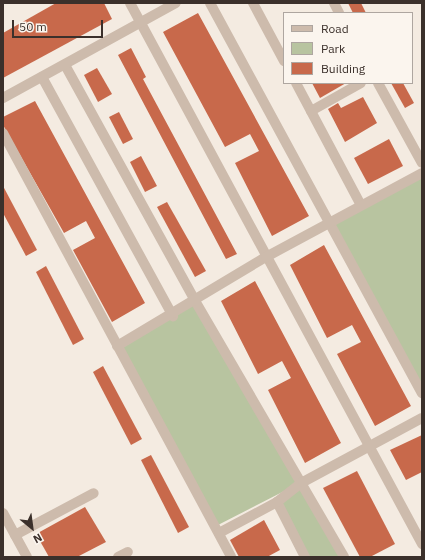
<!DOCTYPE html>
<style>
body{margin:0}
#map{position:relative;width:425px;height:560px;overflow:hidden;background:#f4ebe1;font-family:"IBM Plex Sans",sans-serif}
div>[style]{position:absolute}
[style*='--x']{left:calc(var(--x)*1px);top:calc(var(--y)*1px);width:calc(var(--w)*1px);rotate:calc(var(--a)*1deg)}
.green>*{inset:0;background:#b8c4a0}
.building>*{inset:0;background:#c8694b}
.minor>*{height:10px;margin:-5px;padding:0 5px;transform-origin:5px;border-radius:5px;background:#cdbbac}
span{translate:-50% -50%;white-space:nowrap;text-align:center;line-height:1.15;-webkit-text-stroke:4px #fbf5ee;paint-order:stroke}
.frame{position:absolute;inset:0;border:4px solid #3b302b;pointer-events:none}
.legend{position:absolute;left:283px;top:12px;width:130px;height:72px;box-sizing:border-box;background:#fbf5ee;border:1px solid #aea6a0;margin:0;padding:5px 7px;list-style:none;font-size:12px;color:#3b302b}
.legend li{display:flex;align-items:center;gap:8px;height:20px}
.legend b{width:20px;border:1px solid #aea6a0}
.north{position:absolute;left:12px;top:508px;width:40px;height:40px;-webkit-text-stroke:3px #fbf5ee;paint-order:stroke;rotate:151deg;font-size:11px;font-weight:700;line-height:16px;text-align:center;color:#3b302b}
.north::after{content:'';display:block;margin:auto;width:14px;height:18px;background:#3b302b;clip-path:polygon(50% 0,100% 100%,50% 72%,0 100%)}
.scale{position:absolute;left:12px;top:20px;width:91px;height:18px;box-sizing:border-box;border:2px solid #3b302b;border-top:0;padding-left:5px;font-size:12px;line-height:14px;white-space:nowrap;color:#3b302b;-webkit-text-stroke:3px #fbf5ee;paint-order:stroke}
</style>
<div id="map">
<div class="green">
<div style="clip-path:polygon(422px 173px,422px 392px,331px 222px)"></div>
<div style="clip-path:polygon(194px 299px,344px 557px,305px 557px,277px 502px,300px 483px,218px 525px,118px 346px)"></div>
</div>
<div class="building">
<div style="clip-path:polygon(56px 3px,104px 3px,112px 19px,3px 78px,3px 33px)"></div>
<div style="clip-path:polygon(348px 3px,361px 3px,366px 13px,353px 13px)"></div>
<div style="clip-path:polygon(198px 13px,309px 216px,272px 236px,235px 163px,259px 151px,250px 134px,225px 147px,163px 32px)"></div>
<div style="clip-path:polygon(131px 48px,146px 77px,143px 79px,237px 254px,226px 259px,118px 55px)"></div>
<div style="clip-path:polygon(97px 68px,112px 94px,98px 102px,84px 75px)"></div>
<div style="clip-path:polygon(312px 83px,346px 83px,320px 98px)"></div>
<div style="clip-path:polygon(391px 83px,403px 83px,414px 103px,405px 108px)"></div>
<div style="clip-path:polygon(363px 97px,377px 123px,345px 142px,328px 109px,338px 103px,341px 108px)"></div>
<div style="clip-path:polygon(35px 101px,145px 303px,112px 322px,73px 250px,95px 238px,86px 221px,64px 233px,3px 125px,3px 117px)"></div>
<div style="clip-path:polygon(119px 112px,133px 139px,123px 144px,109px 117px)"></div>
<div style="clip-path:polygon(389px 139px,403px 166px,368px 184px,354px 158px)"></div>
<div style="clip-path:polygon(141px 156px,157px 186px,145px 192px,130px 162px)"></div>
<div style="clip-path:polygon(3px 186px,37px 250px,26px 256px,3px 213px)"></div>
<div style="clip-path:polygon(167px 202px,206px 271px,195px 277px,157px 207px)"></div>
<div style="clip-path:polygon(324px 245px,411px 406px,375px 426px,337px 354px,361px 342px,352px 325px,327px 338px,290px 265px)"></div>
<div style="clip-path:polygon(46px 266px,84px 339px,73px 345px,36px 272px)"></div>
<div style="clip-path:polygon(255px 281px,341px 443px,305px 463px,268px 390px,291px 378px,282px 361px,258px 374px,221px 301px)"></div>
<div style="clip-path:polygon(103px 366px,142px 439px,131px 445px,93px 372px)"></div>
<div style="clip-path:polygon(422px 435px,422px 472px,406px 480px,390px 450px)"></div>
<div style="clip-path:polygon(151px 455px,189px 527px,178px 533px,141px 460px)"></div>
<div style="clip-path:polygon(357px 471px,395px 544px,370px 557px,360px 557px,323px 488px)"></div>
<div style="clip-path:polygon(85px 507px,106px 542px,77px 557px,49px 557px,36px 534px)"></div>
<div style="clip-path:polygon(264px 520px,280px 550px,267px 557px,239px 557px,230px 540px)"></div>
</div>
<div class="minor">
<div style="--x:130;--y:3;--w:615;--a:61.64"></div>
<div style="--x:210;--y:3;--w:444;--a:61.5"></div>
<div style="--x:253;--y:3;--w:66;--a:61.9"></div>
<div style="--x:334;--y:3;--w:11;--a:63"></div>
<div style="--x:65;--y:65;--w:267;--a:61.1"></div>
<div style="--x:194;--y:299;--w:298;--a:59.8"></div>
<div style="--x:42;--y:77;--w:273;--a:61.3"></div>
<div style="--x:296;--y:83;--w:138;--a:62"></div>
<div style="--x:378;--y:83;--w:91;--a:61.2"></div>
<div style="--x:3;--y:98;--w:197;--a:-28.8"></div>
<div style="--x:311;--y:111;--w:57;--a:-29.2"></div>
<div style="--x:3;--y:133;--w:481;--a:61.7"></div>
<div style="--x:117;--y:346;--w:174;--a:-30.9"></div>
<div style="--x:266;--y:257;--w:177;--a:-28.3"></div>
<div style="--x:277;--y:502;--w:62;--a:63"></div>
<div style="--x:3;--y:513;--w:50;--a:61.4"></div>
<div style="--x:219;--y:533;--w:66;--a:-28.1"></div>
<div style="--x:277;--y:502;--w:33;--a:-38"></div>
<div style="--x:303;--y:482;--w:135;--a:-28.3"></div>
<div style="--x:15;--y:535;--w:89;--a:-28"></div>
<div style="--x:118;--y:557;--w:11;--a:-27"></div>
</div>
<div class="frame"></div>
<ul class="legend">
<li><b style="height:5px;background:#cdbbac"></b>Road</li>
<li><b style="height:11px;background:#b8c4a0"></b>Park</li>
<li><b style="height:11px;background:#c8694b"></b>Building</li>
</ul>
<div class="north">N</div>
<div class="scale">50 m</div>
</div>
